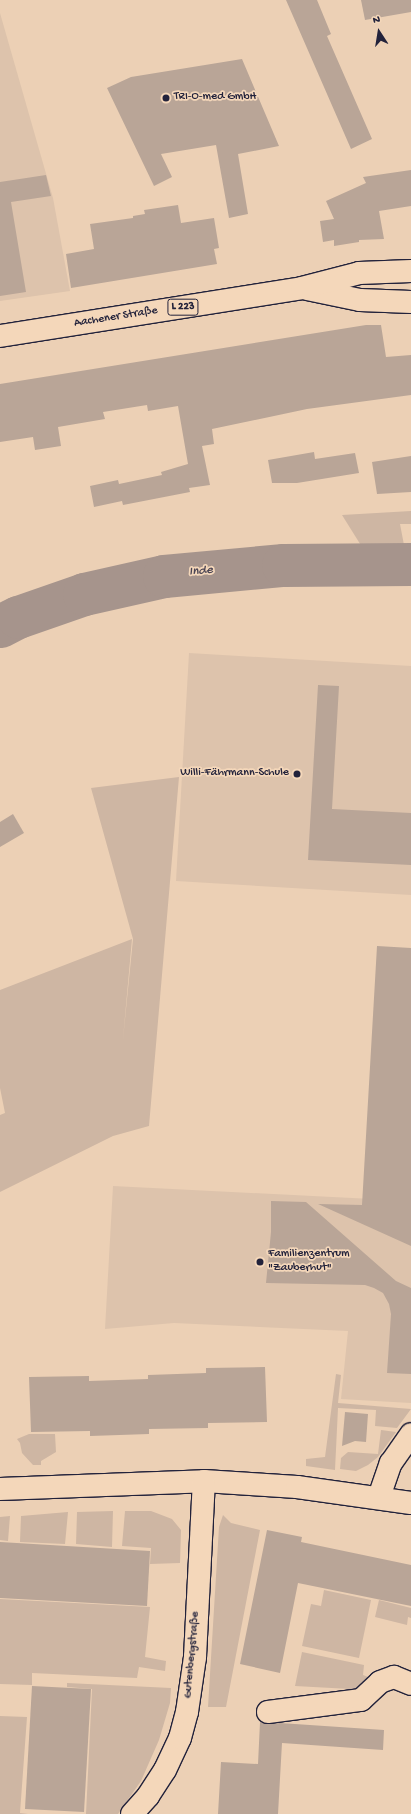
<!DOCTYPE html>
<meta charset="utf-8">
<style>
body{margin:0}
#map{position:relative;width:411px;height:1814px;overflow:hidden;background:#ecd0b5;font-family:"Gochi Hand",sans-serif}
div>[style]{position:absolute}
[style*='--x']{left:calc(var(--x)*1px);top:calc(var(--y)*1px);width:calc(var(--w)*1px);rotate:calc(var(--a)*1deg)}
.built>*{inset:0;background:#ddc3ac}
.green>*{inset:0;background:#ceb6a3}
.river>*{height:43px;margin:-21.5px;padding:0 21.5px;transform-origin:21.5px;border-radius:21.5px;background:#a6948c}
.building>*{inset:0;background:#b9a597}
.roads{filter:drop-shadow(1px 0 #22223b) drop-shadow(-1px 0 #22223b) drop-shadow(0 1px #22223b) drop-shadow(0 -1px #22223b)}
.street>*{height:22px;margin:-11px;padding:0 11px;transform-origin:11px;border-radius:11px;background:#f4d7ba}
.primary>*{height:22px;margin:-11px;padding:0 11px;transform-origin:11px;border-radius:11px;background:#f4d7ba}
.dots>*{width:11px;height:11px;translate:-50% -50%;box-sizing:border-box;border:2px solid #f4d7ba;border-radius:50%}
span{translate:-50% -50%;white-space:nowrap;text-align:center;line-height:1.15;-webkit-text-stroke:3.5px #f4d7ba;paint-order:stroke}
.shield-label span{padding:1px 3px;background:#f4d7ba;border:1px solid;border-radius:3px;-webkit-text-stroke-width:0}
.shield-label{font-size:11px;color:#22223b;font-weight:700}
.poi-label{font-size:12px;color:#22223b}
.left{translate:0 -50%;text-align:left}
.right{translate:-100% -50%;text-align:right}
.street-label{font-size:12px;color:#22223b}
.water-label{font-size:13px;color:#4a4453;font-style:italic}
.north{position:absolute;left:359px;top:12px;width:40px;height:40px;-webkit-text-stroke:3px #f4d7ba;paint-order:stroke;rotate:348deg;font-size:11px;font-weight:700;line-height:16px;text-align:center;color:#22223b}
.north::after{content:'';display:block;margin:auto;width:14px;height:18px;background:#22223b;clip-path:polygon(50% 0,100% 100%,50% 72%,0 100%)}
</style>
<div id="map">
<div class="built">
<div style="clip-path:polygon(0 13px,53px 198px,70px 291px,0 301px)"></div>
<div style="clip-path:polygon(189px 653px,411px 666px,411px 895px,176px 881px)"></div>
<div style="clip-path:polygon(113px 1186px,411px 1201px,411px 1403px,341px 1399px,348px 1331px,174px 1323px,105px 1329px)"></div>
</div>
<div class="green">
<div style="clip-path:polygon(411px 511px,411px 524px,400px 524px,404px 545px,362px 547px,342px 515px)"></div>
<div style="clip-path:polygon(179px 777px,149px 1126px,113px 1136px,0 1192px,0 1115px,5px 1113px,0 1088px,0 990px,132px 939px,123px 1039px,133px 939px,91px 788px)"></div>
<div style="clip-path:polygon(336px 1374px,341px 1375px,338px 1403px,411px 1409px,397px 1428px,375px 1426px,376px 1410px,338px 1408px,335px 1470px,306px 1466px,306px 1459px,325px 1457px)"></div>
<div style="clip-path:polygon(381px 1430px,396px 1432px,378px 1457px,368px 1465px,356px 1471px,340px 1469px,341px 1458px,348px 1452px,378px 1454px)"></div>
<div style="clip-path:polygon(29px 1434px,55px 1434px,56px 1452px,41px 1461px,41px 1465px,33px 1465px,22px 1453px,20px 1443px,17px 1439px)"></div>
<div style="clip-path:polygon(113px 1511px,112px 1547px,76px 1544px,77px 1512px)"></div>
<div style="clip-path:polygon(125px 1511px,151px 1511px,172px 1519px,181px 1530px,180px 1563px,150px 1564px,151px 1548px,122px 1546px)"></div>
<div style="clip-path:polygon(68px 1512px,65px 1544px,20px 1542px,21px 1516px)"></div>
<div style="clip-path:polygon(223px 1515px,231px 1523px,260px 1530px,226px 1707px,208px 1707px,219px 1527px)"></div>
<div style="clip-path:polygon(10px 1516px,8px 1541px,0 1540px,0 1517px)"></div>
<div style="clip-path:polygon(324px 1590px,371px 1600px,359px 1658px,302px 1646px,311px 1604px,321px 1606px)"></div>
<div style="clip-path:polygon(0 1599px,150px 1607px,145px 1657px,166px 1661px,165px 1671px,139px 1667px,137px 1678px,32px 1673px,32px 1685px,0 1684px)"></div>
<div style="clip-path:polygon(379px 1600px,411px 1608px,411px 1618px,408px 1617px,407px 1625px,375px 1617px)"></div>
<div style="clip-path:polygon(302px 1652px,364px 1665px,363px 1675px,373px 1679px,368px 1690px,295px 1686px)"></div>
<div style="clip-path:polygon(67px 1683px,171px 1688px,170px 1703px,159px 1740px,141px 1781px,118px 1814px,86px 1814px,92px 1689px,67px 1687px)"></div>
<div style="clip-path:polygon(0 1716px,27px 1717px,20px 1813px,28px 1814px,0 1814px)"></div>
</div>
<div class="river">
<div style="--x:0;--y:626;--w:20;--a:-27"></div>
<div style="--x:18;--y:617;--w:70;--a:-19.2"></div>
<div style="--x:84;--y:594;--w:82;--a:-12.7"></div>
<div style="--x:164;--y:576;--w:120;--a:-5.3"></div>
<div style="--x:283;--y:565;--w:128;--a:-0.4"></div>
</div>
<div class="building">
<div style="clip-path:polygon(286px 0,317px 0,331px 34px,327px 36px,372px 139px,351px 149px)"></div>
<div style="clip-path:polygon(361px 0,411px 0,411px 12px,365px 20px)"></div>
<div style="clip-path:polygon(242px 59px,279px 146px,238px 154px,248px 214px,229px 218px,216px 145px,161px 154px,172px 177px,154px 186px,107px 88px,131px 77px)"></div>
<div style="clip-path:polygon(411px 170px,411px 206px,379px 211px,384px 239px,359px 240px,359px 242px,334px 246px,334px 240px,323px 242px,320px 221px,334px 219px,326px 201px,366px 183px,363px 177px)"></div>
<div style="clip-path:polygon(46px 175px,51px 196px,11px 202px,26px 292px,0 296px,0 182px)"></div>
<div style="clip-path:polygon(178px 205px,181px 223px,214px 218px,219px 248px,214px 249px,217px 264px,71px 288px,66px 254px,94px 249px,90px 224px,133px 218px,133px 216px,145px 214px,144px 210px)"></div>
<div style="clip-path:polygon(366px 325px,381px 325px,386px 357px,411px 355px,411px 395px,307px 409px,212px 429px,214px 444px,202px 446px,210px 485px,189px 488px,190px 492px,123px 505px,122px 501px,94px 507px,90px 486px,118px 480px,119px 484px,162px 475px,161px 472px,188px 464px,178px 406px,148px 411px,147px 405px,103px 412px,105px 419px,58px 427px,61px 446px,35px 450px,33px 437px,0 442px,0 384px)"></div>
<div style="clip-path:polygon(314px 452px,315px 459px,355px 453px,359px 473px,297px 483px,272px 483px,268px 460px)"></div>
<div style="clip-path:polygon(411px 456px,411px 492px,377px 494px,372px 462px)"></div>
<div style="clip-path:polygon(318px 685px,339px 686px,332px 809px,411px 813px,411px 865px,308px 860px)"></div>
<div style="clip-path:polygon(13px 814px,24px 833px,0 847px,0 822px)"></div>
<div style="clip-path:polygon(377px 946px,411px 948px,411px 1246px,318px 1204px,362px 1205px)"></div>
<div style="clip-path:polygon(271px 1201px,306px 1202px,396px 1281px,411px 1288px,411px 1374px,387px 1373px,391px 1314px,389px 1304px,383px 1293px,374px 1288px,365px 1285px,266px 1283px,271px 1232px)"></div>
<div style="clip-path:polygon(265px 1367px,267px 1422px,208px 1423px,208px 1428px,149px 1429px,149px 1434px,90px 1436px,90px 1431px,31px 1432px,29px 1377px,89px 1376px,89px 1381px,148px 1379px,148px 1375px,206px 1373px,206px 1368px)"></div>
<div style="clip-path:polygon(345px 1412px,368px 1414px,366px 1442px,355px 1441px,342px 1446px)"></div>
<div style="clip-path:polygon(267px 1530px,302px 1537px,301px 1542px,411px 1565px,411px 1606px,298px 1583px,280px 1673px,240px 1664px)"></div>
<div style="clip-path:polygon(0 1542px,150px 1551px,147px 1606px,0 1598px)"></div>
<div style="clip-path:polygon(32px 1686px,91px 1689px,84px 1812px,25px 1809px)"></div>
<div style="clip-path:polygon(260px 1722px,269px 1724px,280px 1723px,384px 1730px,383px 1750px,282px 1743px,278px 1814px,218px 1814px,221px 1762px,258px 1764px)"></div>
</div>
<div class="roads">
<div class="street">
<div style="--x:0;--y:1489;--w:204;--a:-2.2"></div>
<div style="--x:204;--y:1481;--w:93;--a:3.7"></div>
<div style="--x:297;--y:1487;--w:115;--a:8"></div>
<div style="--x:379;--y:1497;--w:36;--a:-71"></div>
<div style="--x:391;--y:1463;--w:35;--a:-55"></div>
<div style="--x:268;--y:1712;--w:94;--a:-7.4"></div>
<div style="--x:361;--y:1700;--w:26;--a:-43"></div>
<div style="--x:380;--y:1682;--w:15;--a:-20"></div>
<div style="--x:394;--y:1677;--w:18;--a:22"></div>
<div style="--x:132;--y:1814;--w:24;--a:-48"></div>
<div style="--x:148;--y:1796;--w:31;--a:-57"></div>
<div style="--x:165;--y:1770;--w:35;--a:-65"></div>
<div style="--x:180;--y:1738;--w:27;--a:-75"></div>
<div style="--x:187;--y:1712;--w:56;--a:-81.7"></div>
<div style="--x:195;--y:1657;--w:176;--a:-87.1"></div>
</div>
<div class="primary">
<div style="--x:307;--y:289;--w:54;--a:11.7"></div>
<div style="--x:360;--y:300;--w:51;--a:2.2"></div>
<div style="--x:0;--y:336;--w:306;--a:-9"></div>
<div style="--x:302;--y:288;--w:59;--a:-14.7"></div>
<div style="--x:359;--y:273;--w:52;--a:-2.2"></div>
</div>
</div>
<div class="dots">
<div style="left:166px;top:98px;background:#22223b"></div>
<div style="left:297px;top:774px;background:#22223b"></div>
<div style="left:260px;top:1262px;background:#22223b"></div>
</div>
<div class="shield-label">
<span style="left:183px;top:307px">L 223</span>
</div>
<div class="poi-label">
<span class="left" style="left:174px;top:98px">TRI-O-med GmbH</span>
<span class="right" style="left:289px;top:774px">Willi-Fährmann-Schule</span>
<span class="left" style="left:268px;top:1262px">Familienzentrum<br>"Zauberhut"</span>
</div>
<div class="street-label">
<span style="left:116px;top:318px;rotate:-9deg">Aachener Straße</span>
<span style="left:193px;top:1655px;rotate:-85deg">Gutenbergstraße</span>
</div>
<div class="water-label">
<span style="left:201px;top:572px;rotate:-5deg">Inde</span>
</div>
<div class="north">N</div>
</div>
